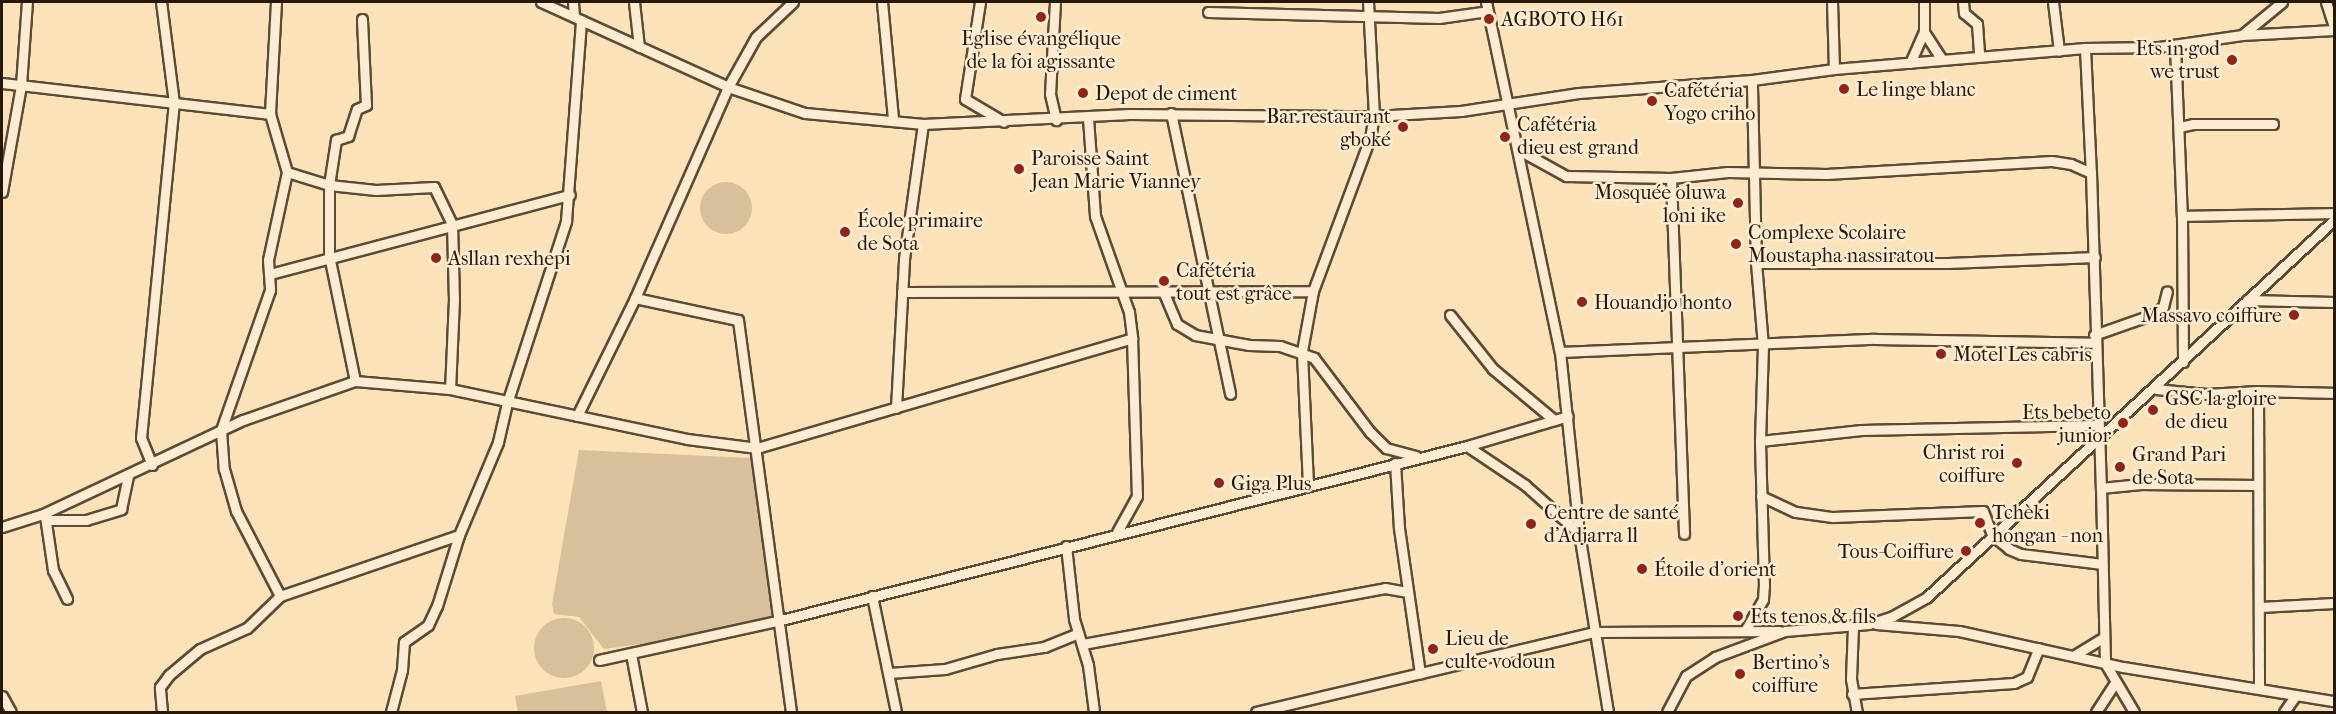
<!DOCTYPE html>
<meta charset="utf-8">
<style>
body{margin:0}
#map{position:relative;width:2336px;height:714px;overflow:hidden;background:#fce2b8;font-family:"IM FELL French Canon",serif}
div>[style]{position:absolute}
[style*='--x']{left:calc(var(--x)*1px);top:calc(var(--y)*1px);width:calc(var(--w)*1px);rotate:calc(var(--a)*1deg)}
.green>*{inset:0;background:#d7c09a}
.round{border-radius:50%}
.roads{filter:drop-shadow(2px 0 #5b4a36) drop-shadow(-2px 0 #5b4a36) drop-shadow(0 2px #5b4a36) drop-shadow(0 -2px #5b4a36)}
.minor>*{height:9px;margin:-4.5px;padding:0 4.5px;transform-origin:4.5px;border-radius:4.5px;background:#fdecd1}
.dots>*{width:16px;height:16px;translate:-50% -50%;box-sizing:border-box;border:3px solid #fdecd1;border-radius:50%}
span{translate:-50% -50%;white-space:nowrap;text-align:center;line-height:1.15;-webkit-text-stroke:5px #fdecd1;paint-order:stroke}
.poi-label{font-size:20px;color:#25180a}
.left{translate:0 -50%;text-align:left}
.right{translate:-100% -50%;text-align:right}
.frame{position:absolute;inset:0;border:3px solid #25180a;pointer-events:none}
</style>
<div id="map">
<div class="green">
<div class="round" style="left:700px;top:182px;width:52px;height:52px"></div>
<div style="clip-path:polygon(579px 450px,751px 458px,774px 626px,604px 649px,579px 617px,554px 614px,552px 604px)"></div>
<div class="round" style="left:534px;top:618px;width:60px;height:60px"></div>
<div style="clip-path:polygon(601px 681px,607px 712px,518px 712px,515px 696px)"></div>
</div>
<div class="roads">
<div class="minor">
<div style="--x:276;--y:2;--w:112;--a:93.1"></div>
<div style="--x:270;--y:114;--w:60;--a:73.7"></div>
<div style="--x:287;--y:172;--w:90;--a:102.2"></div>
<div style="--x:268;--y:260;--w:30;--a:86"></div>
<div style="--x:270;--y:290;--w:148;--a:109.3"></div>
<div style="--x:221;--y:430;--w:39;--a:86"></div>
<div style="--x:224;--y:469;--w:44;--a:74.1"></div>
<div style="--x:236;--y:511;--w:96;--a:62.6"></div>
<div style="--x:541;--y:2;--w:205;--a:24.4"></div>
<div style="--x:728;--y:87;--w:81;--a:18.7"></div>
<div style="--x:805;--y:113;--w:119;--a:5.3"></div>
<div style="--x:923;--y:124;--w:207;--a:-2.8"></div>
<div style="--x:1130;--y:114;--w:244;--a:0.5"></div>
<div style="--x:1374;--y:116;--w:87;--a:-3.3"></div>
<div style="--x:1461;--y:111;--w:119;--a:-8.7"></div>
<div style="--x:1579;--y:93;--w:173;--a:-4.3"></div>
<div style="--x:1752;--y:80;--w:83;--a:-7.6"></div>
<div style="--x:1834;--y:69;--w:252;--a:-4.8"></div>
<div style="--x:2085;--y:48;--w:74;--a:-0.8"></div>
<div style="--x:2159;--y:47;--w:84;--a:-8.2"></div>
<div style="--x:2242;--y:35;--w:92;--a:-3.1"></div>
<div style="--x:573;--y:2;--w:15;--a:86"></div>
<div style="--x:634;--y:2;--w:45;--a:83.7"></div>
<div style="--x:882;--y:2;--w:118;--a:84.6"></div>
<div style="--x:980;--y:2;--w:98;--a:98.8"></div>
<div style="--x:965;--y:99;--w:45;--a:30.5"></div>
<div style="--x:1055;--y:2;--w:92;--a:93.1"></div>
<div style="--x:1050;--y:94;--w:27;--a:77"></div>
<div style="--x:1486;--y:2;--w:358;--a:78.1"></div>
<div style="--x:1560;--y:352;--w:182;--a:84"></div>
<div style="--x:1579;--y:533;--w:181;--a:80.8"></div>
<div style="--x:1832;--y:2;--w:67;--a:88.3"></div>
<div style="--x:1963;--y:2;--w:11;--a:85"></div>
<div style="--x:1964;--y:13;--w:17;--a:40"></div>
<div style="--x:1977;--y:24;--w:32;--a:86"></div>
<div style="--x:2053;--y:2;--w:49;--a:83"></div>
<div style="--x:2326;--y:2;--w:25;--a:72"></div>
<div style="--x:1208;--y:12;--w:231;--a:1.5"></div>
<div style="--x:1439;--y:18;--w:49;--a:-8.1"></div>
<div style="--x:1924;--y:32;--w:33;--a:57"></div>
<div style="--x:2242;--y:35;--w:52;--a:-39.5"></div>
<div style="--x:2175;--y:45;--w:171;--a:87.7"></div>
<div style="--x:2182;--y:216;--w:146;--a:89.6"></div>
<div style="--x:2085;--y:48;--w:125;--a:87.3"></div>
<div style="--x:1910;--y:63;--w:34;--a:-66"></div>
<div style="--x:1924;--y:32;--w:30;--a:-90"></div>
<div style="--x:2;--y:83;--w:270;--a:6.6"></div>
<div style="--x:1171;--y:113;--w:287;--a:78.1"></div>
<div style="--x:1088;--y:118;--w:98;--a:85.9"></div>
<div style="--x:1095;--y:216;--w:102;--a:70.5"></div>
<div style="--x:1129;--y:312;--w:26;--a:83"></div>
<div style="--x:1132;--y:338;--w:158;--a:88.2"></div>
<div style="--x:1137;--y:496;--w:41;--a:119.1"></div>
<div style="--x:2179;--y:127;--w:14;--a:-12"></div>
<div style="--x:2193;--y:124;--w:80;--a:0"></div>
<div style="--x:1519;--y:150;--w:54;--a:29"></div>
<div style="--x:1566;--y:176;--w:105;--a:1.1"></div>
<div style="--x:1671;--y:178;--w:57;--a:-6"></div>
<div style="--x:1728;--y:172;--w:98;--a:1.2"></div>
<div style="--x:1826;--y:174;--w:226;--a:-3.3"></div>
<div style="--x:2052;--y:161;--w:19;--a:9"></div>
<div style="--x:2071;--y:164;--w:22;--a:24"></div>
<div style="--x:2091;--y:173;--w:315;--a:88.2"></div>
<div style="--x:287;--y:172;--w:44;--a:17.2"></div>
<div style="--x:329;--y:185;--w:47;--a:6.1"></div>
<div style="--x:376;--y:190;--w:58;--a:-3"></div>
<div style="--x:434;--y:187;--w:41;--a:64.1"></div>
<div style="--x:452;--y:224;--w:75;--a:88.5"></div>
<div style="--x:454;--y:299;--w:90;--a:92.5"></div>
<div style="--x:1671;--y:178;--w:356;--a:87.9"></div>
<div style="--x:2;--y:192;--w:109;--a:-79.9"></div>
<div style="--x:21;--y:85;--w:83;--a:-85.9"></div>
<div style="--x:2182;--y:216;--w:152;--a:-1.1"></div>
<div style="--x:1756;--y:263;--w:192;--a:0"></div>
<div style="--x:1948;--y:263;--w:147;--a:-2.3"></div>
<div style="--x:270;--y:274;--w:310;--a:-14.8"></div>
<div style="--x:1163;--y:291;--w:36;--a:67"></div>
<div style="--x:1177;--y:324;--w:21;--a:31"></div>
<div style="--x:1195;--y:335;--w:55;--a:10.5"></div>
<div style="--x:1249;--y:345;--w:31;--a:2"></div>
<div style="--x:1280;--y:346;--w:36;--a:19"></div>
<div style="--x:1314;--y:358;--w:93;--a:52.9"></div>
<div style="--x:1370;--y:432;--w:23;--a:45"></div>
<div style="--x:1386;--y:448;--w:31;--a:15"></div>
<div style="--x:902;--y:292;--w:411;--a:-0.1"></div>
<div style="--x:635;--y:298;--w:105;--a:12.1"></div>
<div style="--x:738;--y:320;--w:396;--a:82.3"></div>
<div style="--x:2247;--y:300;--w:87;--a:1.3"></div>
<div style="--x:1450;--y:315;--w:69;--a:51.5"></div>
<div style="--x:1493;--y:369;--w:80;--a:39.9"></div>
<div style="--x:2094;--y:335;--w:64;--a:-19.3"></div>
<div style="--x:2154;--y:314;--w:11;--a:-38"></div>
<div style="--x:2163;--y:307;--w:16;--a:-76"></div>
<div style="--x:1560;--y:352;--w:315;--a:-2.4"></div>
<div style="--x:1875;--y:339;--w:219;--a:1"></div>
<div style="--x:355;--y:381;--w:128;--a:-101.7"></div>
<div style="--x:329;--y:256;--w:71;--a:-90"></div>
<div style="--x:329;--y:185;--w:46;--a:-81.2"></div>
<div style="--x:336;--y:140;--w:13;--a:-18"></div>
<div style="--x:348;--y:136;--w:28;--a:-72"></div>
<div style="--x:357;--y:109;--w:10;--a:-24"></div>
<div style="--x:366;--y:105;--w:86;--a:-92.7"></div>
<div style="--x:2156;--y:389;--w:50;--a:5.7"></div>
<div style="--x:2206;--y:394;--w:52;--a:-3.3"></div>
<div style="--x:2258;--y:391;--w:296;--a:89.8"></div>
<div style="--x:2258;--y:391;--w:76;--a:1.5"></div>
<div style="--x:896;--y:408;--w:149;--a:-86.9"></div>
<div style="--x:904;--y:259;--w:136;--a:-82"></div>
<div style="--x:577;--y:416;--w:131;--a:-63.8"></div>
<div style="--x:635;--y:298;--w:231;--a:-66.2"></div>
<div style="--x:728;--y:87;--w:57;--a:-60.8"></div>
<div style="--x:756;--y:37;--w:51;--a:-43.4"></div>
<div style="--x:1760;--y:441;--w:102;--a:-6.2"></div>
<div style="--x:1861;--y:430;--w:236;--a:-1.2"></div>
<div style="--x:1467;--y:446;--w:70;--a:33.9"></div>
<div style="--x:1525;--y:485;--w:72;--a:41.6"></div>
<div style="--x:1395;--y:463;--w:65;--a:86.5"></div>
<div style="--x:1399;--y:528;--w:147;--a:81.8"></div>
<div style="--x:152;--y:465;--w:29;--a:-112"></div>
<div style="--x:141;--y:438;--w:337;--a:-84.4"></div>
<div style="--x:174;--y:103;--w:102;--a:-97.3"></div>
<div style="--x:1308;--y:485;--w:134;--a:-92.6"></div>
<div style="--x:1302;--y:351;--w:61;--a:-79.6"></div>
<div style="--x:1313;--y:291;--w:163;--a:-69.6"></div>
<div style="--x:1370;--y:138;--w:22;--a:-80"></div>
<div style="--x:1374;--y:116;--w:114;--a:-93"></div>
<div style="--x:1761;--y:496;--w:38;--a:25"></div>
<div style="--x:1796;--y:512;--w:37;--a:8"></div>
<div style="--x:1833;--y:517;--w:150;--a:-2.3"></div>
<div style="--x:1983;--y:511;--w:26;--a:69"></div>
<div style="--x:1992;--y:535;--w:22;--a:39"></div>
<div style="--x:2009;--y:549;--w:13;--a:23"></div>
<div style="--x:2021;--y:554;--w:82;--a:7"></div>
<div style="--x:45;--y:516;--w:55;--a:81.6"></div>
<div style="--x:53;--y:570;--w:32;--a:64"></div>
<div style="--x:47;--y:520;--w:39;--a:0"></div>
<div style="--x:86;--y:520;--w:37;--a:-17"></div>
<div style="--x:121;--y:509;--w:35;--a:-78"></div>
<div style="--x:2;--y:527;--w:43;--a:-17.6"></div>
<div style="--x:43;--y:514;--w:221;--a:-25.2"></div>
<div style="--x:243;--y:420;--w:119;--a:-19.2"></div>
<div style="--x:355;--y:381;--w:95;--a:4.8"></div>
<div style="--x:450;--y:389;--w:242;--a:11.9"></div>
<div style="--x:687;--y:439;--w:71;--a:7.3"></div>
<div style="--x:757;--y:448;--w:391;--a:-16.3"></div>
<div style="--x:1066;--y:546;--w:73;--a:83.7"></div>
<div style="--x:1074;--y:619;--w:48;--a:73.1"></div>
<div style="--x:1088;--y:665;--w:47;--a:82.7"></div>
<div style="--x:872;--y:596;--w:118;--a:78.3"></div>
<div style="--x:2260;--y:607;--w:74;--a:-3.1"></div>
<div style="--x:1876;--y:624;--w:83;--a:4.8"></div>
<div style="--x:1959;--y:631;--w:168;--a:12.4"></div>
<div style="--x:2123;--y:667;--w:214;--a:9.2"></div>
<div style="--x:1853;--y:626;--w:53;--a:92.2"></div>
<div style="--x:1851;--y:679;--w:34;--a:80"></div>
<div style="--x:1746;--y:629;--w:34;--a:-60"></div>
<div style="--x:1763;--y:599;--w:13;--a:-86"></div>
<div style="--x:1764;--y:586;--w:145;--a:-91.6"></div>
<div style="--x:1760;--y:441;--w:95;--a:-88.2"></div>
<div style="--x:1763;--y:346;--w:83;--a:-94.8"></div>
<div style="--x:1756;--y:263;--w:183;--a:-91.3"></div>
<div style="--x:1083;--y:644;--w:307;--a:-10.5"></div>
<div style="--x:1385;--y:588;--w:22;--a:10"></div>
<div style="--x:631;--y:654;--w:59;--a:79.3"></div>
<div style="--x:2073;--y:656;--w:35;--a:-31"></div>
<div style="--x:599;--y:660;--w:186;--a:-12.4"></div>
<div style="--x:781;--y:620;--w:708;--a:-14.23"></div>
<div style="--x:1467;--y:446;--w:105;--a:-16.5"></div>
<div style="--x:889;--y:673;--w:56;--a:-4.1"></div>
<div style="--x:945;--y:669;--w:54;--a:-16.1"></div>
<div style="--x:997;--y:654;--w:48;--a:-8.5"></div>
<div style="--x:1044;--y:647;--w:37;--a:-22"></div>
<div style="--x:1852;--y:694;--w:162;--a:-3.9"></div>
<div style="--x:2014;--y:683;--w:14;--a:-25"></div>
<div style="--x:2027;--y:677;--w:31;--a:-68"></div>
<div style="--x:2;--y:696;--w:18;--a:61"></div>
<div style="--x:162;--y:712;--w:25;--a:-95"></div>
<div style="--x:160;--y:687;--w:15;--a:-53"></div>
<div style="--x:169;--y:675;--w:40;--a:-40"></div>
<div style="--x:200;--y:649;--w:51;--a:-24.1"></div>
<div style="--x:247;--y:628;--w:46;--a:-44.1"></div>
<div style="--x:280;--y:596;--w:189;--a:-18.8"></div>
<div style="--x:391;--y:712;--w:43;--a:-75.3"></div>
<div style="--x:402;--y:670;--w:28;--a:-86"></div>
<div style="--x:404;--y:642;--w:29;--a:-35"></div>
<div style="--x:428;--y:625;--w:21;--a:-65"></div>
<div style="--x:437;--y:606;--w:74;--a:-72.8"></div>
<div style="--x:459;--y:535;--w:101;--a:-67.2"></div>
<div style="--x:498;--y:442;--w:40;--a:-77"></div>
<div style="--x:507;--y:403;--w:191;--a:-72"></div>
<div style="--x:566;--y:221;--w:201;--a:-85.7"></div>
<div style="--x:1256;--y:712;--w:348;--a:-13.3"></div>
<div style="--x:1595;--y:632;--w:184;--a:-0.3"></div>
<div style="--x:1667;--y:712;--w:41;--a:-62.2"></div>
<div style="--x:1686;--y:676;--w:35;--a:-33"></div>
<div style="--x:1715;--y:657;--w:75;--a:-20.4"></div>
<div style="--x:1785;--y:631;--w:84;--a:-4.8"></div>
<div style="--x:1869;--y:624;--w:25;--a:-18"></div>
<div style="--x:1893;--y:616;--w:39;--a:-29"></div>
<div style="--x:1927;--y:597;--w:555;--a:-42.81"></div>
<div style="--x:2096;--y:712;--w:33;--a:-57"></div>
<div style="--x:2134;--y:712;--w:57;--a:-120.6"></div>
<div style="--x:2105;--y:663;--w:175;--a:-91.3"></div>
<div style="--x:2101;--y:488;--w:40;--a:-5.7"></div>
<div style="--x:2141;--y:484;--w:115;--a:0.5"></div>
<div style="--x:2284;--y:712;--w:19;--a:-55"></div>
</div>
</div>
<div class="dots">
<div style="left:1041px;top:17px;background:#8f2418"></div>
<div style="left:1489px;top:19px;background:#8f2418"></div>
<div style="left:2232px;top:60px;background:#8f2418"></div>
<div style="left:1844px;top:89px;background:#8f2418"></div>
<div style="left:1083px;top:93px;background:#8f2418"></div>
<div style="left:1652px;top:101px;background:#8f2418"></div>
<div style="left:1403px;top:127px;background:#8f2418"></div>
<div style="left:1505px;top:137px;background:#8f2418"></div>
<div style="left:1019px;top:169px;background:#8f2418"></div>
<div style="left:1738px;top:203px;background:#8f2418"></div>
<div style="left:845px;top:232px;background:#8f2418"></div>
<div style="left:1736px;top:244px;background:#8f2418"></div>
<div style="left:436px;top:258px;background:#8f2418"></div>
<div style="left:1164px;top:281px;background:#8f2418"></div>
<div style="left:1582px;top:302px;background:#8f2418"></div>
<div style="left:2294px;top:315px;background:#8f2418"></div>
<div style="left:1941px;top:354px;background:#8f2418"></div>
<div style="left:2153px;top:410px;background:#8f2418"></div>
<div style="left:2123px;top:423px;background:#8f2418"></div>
<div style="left:2017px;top:463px;background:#8f2418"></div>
<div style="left:2120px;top:467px;background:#8f2418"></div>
<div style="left:1219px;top:483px;background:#8f2418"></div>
<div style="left:1980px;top:523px;background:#8f2418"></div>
<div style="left:1531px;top:524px;background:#8f2418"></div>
<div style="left:1966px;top:551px;background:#8f2418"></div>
<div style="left:1642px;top:569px;background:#8f2418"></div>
<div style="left:1738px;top:616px;background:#8f2418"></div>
<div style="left:1433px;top:649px;background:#8f2418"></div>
<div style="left:1740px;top:674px;background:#8f2418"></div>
</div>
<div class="poi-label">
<span class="left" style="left:1501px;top:19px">AGBOTO H61</span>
<span style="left:1041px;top:50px">Eglise évangélique<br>de la foi agissante</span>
<span class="right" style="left:2220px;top:60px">Ets in god<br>we trust</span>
<span class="left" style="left:1856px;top:89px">Le linge blanc</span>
<span class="left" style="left:1664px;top:102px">Cafétéria<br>Yogo criho</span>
<span class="left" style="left:1095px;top:93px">Depot de ciment</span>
<span class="right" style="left:1391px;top:128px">Bar restaurant<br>gboké</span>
<span class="left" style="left:1517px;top:136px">Cafétéria<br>dieu est grand</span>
<span class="left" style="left:1031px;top:170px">Paroisse Saint<br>Jean Marie Vianney</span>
<span class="right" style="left:1726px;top:204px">Mosquée oluwa<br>loni ike</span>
<span class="left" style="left:857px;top:232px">École primaire<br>de Sota</span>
<span class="left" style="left:1748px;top:244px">Complexe Scolaire<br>Moustapha nassiratou</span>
<span class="left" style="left:448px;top:258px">Asllan rexhepi</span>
<span class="left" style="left:1176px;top:282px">Cafétéria<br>tout est grâce</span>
<span class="left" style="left:1594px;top:302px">Houandjo honto</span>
<span class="right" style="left:2282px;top:315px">Massavo coiffure</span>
<span class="left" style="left:1953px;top:354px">Motel Les cabris</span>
<span class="left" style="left:2165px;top:410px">GSC la gloire<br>de dieu</span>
<span class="right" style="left:2111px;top:424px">Ets bebeto<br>junior</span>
<span class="right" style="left:2005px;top:464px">Christ roi<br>coiffure</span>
<span class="left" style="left:2132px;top:466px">Grand Pari<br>de Sota</span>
<span class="left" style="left:1231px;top:483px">Giga Plus</span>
<span class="left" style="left:1544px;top:524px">Centre de santé<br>d'Adjarra ll</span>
<span class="left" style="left:1992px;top:524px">Tchèki<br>hongan - non</span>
<span class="right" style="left:1954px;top:551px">Tous-Coiffure</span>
<span class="left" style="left:1654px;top:569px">Étoile d'orient</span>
<span class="left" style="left:1750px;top:616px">Ets tenos &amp; fils</span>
<span class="left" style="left:1445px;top:650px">Lieu de<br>culte vodoun</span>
<span class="left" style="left:1752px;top:674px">Bertino's<br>coiffure</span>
</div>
<div class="frame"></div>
</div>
